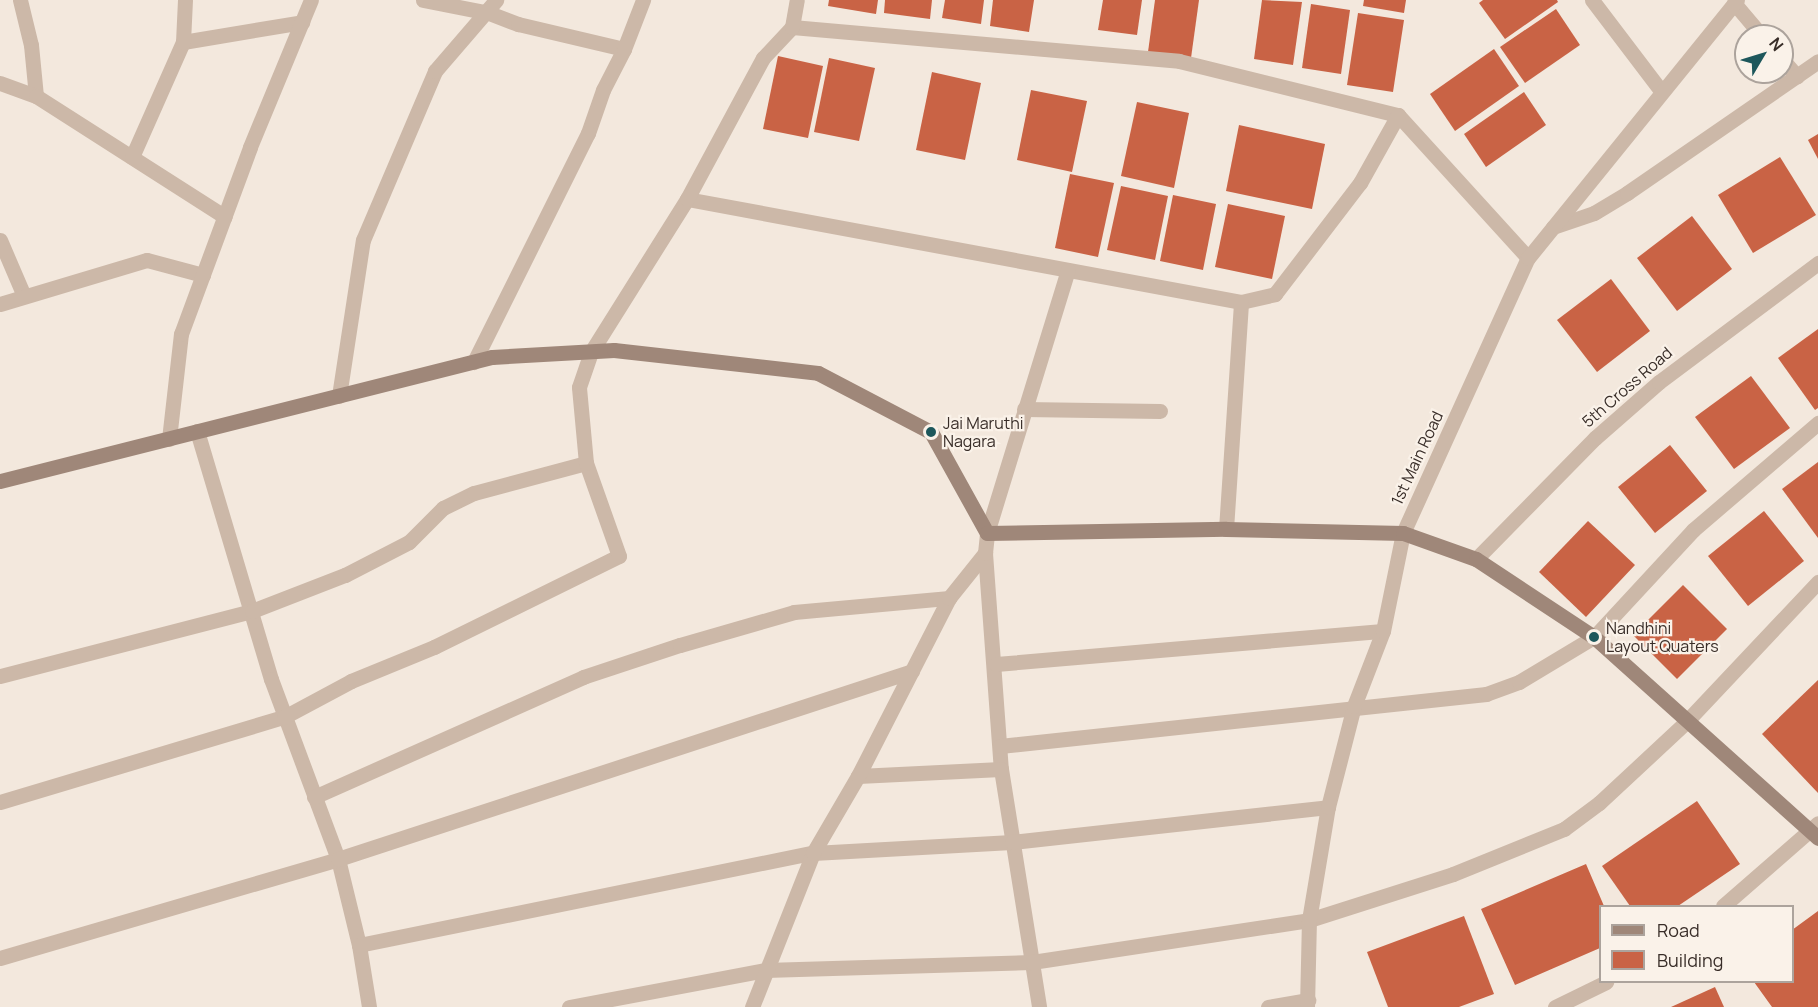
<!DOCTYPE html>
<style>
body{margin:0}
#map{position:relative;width:1818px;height:1007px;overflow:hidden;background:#f3e8dd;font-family:Manrope,sans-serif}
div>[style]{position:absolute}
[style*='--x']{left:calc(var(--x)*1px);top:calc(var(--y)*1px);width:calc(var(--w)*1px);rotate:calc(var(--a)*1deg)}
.building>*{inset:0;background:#c96345}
.street>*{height:15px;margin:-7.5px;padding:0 7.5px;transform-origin:7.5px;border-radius:7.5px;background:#ccb8a8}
.secondary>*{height:15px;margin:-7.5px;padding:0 7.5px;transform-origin:7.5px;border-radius:7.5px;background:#9f8779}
.dots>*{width:16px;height:16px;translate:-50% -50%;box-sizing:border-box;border:3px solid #faf2e9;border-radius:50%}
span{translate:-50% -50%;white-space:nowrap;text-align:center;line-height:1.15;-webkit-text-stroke:4.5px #faf2e9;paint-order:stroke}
.street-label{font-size:16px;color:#382d28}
.poi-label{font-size:16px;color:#382d28}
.left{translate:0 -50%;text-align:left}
.legend{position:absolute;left:1599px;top:905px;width:195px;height:78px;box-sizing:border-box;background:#faf2e9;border:2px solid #aca39c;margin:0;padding:8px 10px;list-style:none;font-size:18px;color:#382d28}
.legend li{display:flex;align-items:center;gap:12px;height:30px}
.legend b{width:30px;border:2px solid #aca39c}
.north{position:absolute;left:1734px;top:24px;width:60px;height:60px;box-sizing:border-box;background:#faf2e9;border:2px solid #aca39c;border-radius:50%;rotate:52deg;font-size:16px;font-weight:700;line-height:24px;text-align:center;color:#382d28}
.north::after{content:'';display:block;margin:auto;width:21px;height:27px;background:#1d575b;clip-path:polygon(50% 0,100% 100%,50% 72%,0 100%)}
</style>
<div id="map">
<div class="building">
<div style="clip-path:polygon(829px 0,878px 0,876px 14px,828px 6px)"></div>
<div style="clip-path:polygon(885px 0,932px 0,930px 19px,884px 13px)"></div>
<div style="clip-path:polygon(945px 0,984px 0,981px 24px,942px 18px)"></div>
<div style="clip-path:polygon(993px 0,1034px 0,1029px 32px,990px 26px)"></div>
<div style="clip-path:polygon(1103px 0,1142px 0,1137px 35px,1098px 30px)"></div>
<div style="clip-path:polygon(1155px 0,1199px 0,1191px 58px,1148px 52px)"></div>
<div style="clip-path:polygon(1262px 0,1302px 2px,1293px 65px,1254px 59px)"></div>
<div style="clip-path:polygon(1364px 0,1406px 0,1404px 13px,1363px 6px)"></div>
<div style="clip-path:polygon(1483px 0,1557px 0,1558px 2px,1505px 39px,1479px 3px)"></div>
<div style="clip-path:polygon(1311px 4px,1350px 10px,1341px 74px,1302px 68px)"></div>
<div style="clip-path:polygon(1556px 9px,1580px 45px,1525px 83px,1500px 47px)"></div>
<div style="clip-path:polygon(1358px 13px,1404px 20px,1393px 92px,1347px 85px)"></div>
<div style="clip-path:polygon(1494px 49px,1519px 86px,1455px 131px,1430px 94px)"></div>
<div style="clip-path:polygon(778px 56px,823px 66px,808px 138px,763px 129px)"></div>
<div style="clip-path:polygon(829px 58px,875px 68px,859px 141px,814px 132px)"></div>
<div style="clip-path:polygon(932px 72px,981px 83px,965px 160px,916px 150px)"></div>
<div style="clip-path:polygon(1031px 90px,1087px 101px,1072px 172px,1017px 160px)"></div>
<div style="clip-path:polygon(1524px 92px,1546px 125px,1486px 167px,1464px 134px)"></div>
<div style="clip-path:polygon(1137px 102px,1189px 113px,1174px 188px,1121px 176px)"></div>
<div style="clip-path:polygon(1239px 125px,1325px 144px,1312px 209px,1226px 191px)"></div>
<div style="clip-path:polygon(1818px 134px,1818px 159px,1808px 140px)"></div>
<div style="clip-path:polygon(1780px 157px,1816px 215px,1753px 253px,1718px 195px)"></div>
<div style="clip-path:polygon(1070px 174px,1114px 183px,1098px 257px,1055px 248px)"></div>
<div style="clip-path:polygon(1121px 186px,1168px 196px,1155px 260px,1107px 250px)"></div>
<div style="clip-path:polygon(1173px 195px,1216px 204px,1203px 270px,1160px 261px)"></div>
<div style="clip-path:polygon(1228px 204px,1285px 216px,1272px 279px,1215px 267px)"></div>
<div style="clip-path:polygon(1692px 216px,1732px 269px,1677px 311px,1637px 258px)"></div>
<div style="clip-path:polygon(1611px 279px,1650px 331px,1597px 372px,1557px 320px)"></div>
<div style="clip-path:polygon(1818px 329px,1818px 408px,1815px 410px,1778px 358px)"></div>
<div style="clip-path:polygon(1751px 376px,1790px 428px,1734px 469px,1695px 417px)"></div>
<div style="clip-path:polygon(1670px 445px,1707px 491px,1655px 533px,1618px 487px)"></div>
<div style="clip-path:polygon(1818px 462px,1818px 538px,1782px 489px)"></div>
<div style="clip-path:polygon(1764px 511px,1804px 561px,1748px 606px,1708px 556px)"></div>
<div style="clip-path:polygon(1588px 521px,1635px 565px,1586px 617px,1539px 572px)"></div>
<div style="clip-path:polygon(1683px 585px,1727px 629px,1677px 679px,1633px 635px)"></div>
<div style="clip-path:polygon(1818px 680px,1818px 793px,1762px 734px)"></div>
<div style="clip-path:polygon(1697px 801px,1740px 864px,1678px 906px,1630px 906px,1602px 866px)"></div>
<div style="clip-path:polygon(1586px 864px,1604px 906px,1600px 906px,1600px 948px,1515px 985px,1481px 909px)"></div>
<div style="clip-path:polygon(1818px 911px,1818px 1007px,1772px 1007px,1754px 982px,1792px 982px,1792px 930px)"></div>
<div style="clip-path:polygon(1464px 916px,1494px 994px,1459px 1007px,1388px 1007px,1367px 952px)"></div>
<div style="clip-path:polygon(1715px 987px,1724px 1007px,1671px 1007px)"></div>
</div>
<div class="street">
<div style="--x:20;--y:0;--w:46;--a:76.3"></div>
<div style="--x:31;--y:45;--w:51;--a:84.4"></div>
<div style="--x:423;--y:0;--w:67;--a:11.1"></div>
<div style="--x:489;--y:13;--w:31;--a:21"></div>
<div style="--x:518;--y:24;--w:109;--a:13.3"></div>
<div style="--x:624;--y:49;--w:46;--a:117.1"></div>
<div style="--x:603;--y:90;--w:46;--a:109.2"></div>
<div style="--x:588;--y:133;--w:256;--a:116.5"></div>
<div style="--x:1592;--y:0;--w:114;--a:52.8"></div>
<div style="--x:1734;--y:3;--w:43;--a:49.7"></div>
<div style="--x:792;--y:27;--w:388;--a:5"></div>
<div style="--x:1179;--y:61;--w:226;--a:13.9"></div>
<div style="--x:1398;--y:115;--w:193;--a:47.7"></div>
<div style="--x:183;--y:42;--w:121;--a:-9.5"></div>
<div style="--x:624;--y:49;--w:53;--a:-68.8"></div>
<div style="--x:1782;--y:59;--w:23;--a:49"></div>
<div style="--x:0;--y:83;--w:38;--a:20"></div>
<div style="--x:36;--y:96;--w:224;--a:32.6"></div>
<div style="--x:132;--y:157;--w:126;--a:-66.1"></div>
<div style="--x:183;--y:42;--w:42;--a:-87.3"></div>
<div style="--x:687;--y:199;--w:563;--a:10.53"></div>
<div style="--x:1241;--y:302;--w:35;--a:-13"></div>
<div style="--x:1275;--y:294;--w:140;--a:-52.6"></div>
<div style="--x:1360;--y:183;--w:78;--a:-60.8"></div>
<div style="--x:1553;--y:227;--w:43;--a:-18.9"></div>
<div style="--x:1594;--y:213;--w:39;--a:-31"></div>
<div style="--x:1627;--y:193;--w:232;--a:-34.6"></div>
<div style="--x:0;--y:240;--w:61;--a:66.8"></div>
<div style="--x:0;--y:304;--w:153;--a:-16.7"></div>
<div style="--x:147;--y:260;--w:58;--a:15"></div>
<div style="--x:339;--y:396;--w:158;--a:-81.3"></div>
<div style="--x:363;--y:240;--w:184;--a:-66.9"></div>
<div style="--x:435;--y:71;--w:94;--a:-49.3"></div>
<div style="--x:1024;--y:409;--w:136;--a:0.8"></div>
<div style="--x:197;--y:431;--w:259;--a:73.4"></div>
<div style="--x:271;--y:679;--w:192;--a:69.6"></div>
<div style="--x:338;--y:859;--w:89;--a:76.3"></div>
<div style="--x:359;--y:945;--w:63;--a:80.8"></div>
<div style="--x:169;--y:439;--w:106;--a:-83.5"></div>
<div style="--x:181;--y:334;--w:199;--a:-69.7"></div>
<div style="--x:250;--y:147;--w:159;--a:-67.5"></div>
<div style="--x:1226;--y:529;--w:227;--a:-86.2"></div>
<div style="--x:985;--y:553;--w:217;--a:85.8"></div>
<div style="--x:1001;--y:769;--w:241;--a:80.9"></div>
<div style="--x:1476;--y:559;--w:170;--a:-45.5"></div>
<div style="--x:1595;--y:438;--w:85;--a:-41.2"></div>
<div style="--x:1659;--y:382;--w:199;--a:-36.8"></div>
<div style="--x:996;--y:664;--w:388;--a:-4.9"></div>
<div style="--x:0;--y:676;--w:260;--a:-14.5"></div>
<div style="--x:252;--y:611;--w:100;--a:-21.2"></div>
<div style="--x:345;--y:575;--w:72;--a:-27.3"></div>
<div style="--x:409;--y:542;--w:48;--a:-45"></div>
<div style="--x:443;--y:508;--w:34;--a:-26"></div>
<div style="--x:474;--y:493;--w:116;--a:-15"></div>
<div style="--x:1000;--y:746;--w:489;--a:-6.1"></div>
<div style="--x:1486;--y:694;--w:35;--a:-20"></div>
<div style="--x:1519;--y:682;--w:87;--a:-31"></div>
<div style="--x:1594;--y:637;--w:146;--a:-47.2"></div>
<div style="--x:1693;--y:530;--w:165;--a:-40.6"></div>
<div style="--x:858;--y:776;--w:143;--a:-2.8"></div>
<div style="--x:314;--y:797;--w:295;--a:-24"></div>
<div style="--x:583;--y:677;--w:102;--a:-18.3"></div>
<div style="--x:680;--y:645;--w:119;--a:-16.1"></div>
<div style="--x:794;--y:612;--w:156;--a:-5.2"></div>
<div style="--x:0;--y:802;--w:296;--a:-16.7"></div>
<div style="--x:284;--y:717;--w:76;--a:-28.2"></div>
<div style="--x:351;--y:681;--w:90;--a:-22.3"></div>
<div style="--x:434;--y:647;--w:206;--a:-26.2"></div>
<div style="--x:619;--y:556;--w:99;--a:-109.5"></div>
<div style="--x:586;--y:463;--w:76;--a:-95.3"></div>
<div style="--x:579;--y:387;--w:37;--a:-71"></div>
<div style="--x:591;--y:352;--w:181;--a:-57.9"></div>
<div style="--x:687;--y:199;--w:160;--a:-61.7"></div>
<div style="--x:763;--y:58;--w:42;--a:-46.9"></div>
<div style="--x:792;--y:27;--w:27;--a:-80"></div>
<div style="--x:1723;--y:906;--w:126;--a:-41.1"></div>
<div style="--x:359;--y:945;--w:463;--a:-11.5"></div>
<div style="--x:813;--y:853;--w:199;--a:-3.2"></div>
<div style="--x:1012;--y:842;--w:318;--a:-6.3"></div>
<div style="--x:0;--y:958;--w:352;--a:-16.3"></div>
<div style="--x:338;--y:859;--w:604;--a:-18.13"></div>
<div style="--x:569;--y:1007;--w:199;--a:-10.7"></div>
<div style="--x:765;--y:970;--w:267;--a:-1.7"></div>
<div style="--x:1032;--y:962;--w:280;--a:-8.6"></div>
<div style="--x:1309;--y:920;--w:151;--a:-17.7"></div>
<div style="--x:1453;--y:874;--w:120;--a:-22.1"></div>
<div style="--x:1564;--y:829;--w:44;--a:-36.6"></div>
<div style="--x:1599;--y:803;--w:117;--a:-42.9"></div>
<div style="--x:1685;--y:723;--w:194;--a:-46.7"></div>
<div style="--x:752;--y:1007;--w:166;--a:-68.4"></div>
<div style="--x:813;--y:853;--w:89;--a:-59.7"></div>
<div style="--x:858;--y:776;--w:200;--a:-62.9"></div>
<div style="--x:949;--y:598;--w:58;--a:-51.3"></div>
<div style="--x:985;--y:553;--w:20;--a:-84"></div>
<div style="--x:987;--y:533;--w:275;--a:-72.9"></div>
<div style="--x:1268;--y:1007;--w:41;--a:-9.9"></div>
<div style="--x:1307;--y:1007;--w:87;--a:-88.7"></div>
<div style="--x:1309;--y:920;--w:115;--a:-80.5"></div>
<div style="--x:1328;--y:807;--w:104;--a:-75.6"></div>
<div style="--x:1354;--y:706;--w:80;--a:-68.9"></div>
<div style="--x:1383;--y:631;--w:100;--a:-78.5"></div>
<div style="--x:1403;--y:533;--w:302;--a:-65.6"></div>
<div style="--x:1528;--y:258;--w:332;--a:-51"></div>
<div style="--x:1555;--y:1007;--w:57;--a:-26.1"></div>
</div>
<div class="secondary">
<div style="--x:0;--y:481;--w:507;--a:-14.15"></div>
<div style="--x:492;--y:357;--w:122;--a:-3.3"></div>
<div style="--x:614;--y:350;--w:205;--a:6.4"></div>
<div style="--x:818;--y:373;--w:127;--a:27.6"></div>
<div style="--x:931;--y:432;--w:115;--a:61"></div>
<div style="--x:987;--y:533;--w:239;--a:-1"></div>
<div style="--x:1226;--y:529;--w:177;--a:1.3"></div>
<div style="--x:1403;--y:533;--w:77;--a:19.6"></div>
<div style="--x:1476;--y:559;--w:141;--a:33.5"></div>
<div style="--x:1594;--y:637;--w:301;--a:41.9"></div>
</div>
<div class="dots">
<div style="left:931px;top:432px;background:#1d575b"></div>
<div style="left:1594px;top:637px;background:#1d575b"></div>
</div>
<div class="street-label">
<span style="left:1627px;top:387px;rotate:-41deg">5th Cross Road</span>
<span style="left:1417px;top:458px;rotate:-65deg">1st Main Road</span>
</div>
<div class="poi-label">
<span class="left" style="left:943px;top:432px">Jai Maruthi<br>Nagara</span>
<span class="left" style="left:1606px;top:637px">Nandhini<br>Layout Quaters</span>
</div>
<ul class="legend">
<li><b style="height:8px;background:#9f8779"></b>Road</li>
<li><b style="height:16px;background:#c96345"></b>Building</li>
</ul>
<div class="north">N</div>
</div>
